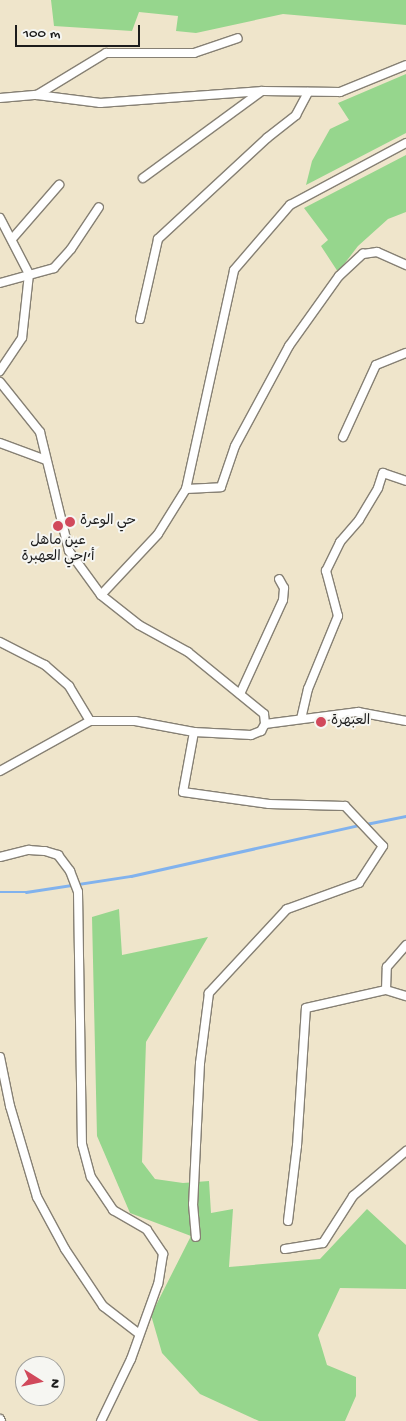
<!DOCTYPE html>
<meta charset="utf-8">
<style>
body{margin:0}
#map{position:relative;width:406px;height:1421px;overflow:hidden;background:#efe5cb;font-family:"Gochi Hand","Playpen Sans Arabic",sans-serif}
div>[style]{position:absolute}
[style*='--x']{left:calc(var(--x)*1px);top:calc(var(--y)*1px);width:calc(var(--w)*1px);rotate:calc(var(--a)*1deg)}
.green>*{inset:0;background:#96d68d}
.stream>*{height:2.5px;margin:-1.25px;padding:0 1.25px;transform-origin:1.25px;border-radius:1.25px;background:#81b2ed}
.roads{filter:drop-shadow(1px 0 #868074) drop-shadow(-1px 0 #868074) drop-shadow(0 1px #868074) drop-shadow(0 -1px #868074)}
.street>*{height:8px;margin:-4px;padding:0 4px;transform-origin:4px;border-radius:4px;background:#fff}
.dots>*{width:14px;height:14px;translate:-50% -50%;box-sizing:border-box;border:2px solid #f6f6f2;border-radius:50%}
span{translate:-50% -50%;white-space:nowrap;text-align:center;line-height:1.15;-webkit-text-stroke:4px #f6f6f2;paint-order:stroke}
.poi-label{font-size:14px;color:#1c1c1c}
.left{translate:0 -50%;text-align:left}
.north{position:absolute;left:15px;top:1356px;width:50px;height:50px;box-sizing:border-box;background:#f6f6f2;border:1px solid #9f9f9c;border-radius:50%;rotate:100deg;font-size:14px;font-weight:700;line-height:20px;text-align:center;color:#1c1c1c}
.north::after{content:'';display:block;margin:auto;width:18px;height:22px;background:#d1495b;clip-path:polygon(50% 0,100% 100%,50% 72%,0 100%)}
.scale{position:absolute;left:15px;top:25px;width:125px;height:22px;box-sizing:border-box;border:2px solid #1c1c1c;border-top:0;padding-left:6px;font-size:15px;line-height:18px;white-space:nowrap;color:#1c1c1c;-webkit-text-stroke:4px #f6f6f2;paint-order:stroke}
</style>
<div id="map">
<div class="green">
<div style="clip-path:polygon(51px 0,406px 0,406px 25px,283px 14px,196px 33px,176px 31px,178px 16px,139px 12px,132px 31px,54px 26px)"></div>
<div style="clip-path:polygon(406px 74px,406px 133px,306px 185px,312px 161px,330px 129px,349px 120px,338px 103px)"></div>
<div style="clip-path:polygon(406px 155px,406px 212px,388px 219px,358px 246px,338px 272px,321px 246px,328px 240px,304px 208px)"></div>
<div style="clip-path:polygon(119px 909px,122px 955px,208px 937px,146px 1042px,142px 1162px,155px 1179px,183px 1183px,209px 1181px,211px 1213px,233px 1209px,229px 1267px,320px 1259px,367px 1209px,406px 1245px,406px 1289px,340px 1288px,318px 1335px,327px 1365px,356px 1377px,356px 1396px,345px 1421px,259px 1421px,200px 1394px,162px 1353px,151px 1315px,191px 1236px,130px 1213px,97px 1136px,92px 917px)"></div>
</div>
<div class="stream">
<div style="--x:366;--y:824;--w:41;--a:-11.3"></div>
<div style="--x:0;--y:892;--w:26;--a:0"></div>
<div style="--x:26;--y:892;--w:106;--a:-8.7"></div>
<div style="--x:131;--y:876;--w:235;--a:-12.6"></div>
</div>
<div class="roads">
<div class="street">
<div style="--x:37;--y:95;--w:64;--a:7.2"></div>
<div style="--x:100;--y:103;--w:163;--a:-4.2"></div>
<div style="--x:263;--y:91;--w:77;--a:0.7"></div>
<div style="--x:340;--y:92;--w:71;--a:-22.2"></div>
<div style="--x:0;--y:98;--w:37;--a:-5"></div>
<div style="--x:37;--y:95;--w:81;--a:-31.3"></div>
<div style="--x:106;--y:53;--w:88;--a:0"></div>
<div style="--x:194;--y:53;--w:46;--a:-18.8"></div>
<div style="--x:143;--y:178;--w:147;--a:-36.2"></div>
<div style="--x:0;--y:218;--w:63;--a:62.6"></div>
<div style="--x:29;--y:274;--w:64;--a:96.2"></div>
<div style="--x:22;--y:338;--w:40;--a:124"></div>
<div style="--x:12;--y:239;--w:72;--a:-49"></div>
<div style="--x:0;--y:283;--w:56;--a:-15.5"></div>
<div style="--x:54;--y:268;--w:25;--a:-48"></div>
<div style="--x:71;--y:249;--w:50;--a:-56.3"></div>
<div style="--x:140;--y:319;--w:82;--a:-77.3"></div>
<div style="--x:158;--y:239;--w:149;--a:-42.8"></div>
<div style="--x:267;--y:138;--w:37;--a:-38"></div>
<div style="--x:296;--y:115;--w:26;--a:-62"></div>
<div style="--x:0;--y:382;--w:64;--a:51.3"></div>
<div style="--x:40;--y:432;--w:122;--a:76.3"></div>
<div style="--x:69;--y:551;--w:54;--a:54"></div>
<div style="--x:101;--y:595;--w:48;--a:38.3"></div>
<div style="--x:139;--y:625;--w:56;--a:28.9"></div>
<div style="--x:188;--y:652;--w:98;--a:39.2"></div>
<div style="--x:264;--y:714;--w:10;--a:84"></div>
<div style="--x:343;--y:437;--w:79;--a:-65.4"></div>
<div style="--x:376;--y:365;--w:32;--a:-22"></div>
<div style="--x:0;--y:443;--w:49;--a:20.3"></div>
<div style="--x:186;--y:489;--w:35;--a:-3"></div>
<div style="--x:221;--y:487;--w:43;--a:-71.1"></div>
<div style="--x:235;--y:446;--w:114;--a:-61.6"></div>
<div style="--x:289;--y:346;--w:86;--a:-54.5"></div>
<div style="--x:339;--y:276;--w:33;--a:-43"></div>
<div style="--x:363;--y:254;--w:14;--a:-8"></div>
<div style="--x:377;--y:252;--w:32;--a:24"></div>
<div style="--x:101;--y:595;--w:83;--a:-46.9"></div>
<div style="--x:158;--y:534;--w:53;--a:-58.1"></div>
<div style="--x:186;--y:489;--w:224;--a:-77.6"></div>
<div style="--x:234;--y:270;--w:86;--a:-49.3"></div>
<div style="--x:290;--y:205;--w:132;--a:-28.1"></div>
<div style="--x:0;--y:642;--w:51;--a:27.1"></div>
<div style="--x:45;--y:665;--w:32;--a:41"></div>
<div style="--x:69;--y:686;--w:41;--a:59"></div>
<div style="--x:240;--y:694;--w:103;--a:-65.4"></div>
<div style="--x:283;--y:600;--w:12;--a:-85"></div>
<div style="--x:284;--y:588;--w:10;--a:-119"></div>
<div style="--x:301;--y:719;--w:31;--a:-77"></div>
<div style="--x:308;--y:689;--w:79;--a:-67.7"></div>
<div style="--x:338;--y:616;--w:47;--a:-104.9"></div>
<div style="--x:326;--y:571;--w:32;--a:-64"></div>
<div style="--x:340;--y:542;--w:29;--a:-49"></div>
<div style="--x:359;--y:520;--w:37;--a:-59"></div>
<div style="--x:378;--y:488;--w:16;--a:-72"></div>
<div style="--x:383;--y:473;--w:24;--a:19"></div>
<div style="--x:194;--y:732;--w:61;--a:100.4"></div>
<div style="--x:183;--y:792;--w:87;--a:7.9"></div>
<div style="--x:269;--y:804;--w:76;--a:1.5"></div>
<div style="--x:345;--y:806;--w:55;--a:46.5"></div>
<div style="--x:383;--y:846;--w:44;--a:123"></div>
<div style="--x:359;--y:883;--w:77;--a:160.1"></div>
<div style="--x:287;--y:909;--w:115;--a:132.9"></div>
<div style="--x:209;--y:993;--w:71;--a:97.3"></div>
<div style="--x:200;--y:1063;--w:141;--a:92.8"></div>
<div style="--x:193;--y:1204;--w:33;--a:85"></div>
<div style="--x:0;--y:771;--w:103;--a:-29.1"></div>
<div style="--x:90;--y:721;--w:45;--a:0"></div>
<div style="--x:135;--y:721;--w:60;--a:10.6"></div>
<div style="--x:194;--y:732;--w:57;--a:3"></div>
<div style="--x:251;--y:735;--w:11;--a:-22"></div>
<div style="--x:261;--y:731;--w:8;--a:-60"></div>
<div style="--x:265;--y:724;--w:94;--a:-7.4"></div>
<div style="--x:358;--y:712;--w:49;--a:10.6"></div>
<div style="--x:0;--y:857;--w:30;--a:-14"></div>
<div style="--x:29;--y:850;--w:16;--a:4"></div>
<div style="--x:45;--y:851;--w:14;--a:17"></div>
<div style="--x:58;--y:855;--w:20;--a:53"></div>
<div style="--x:70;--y:871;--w:22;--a:69"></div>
<div style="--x:78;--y:892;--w:252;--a:89.1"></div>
<div style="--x:82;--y:1144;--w:34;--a:75"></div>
<div style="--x:91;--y:1177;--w:40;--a:56"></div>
<div style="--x:113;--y:1210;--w:39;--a:30"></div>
<div style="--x:147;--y:1230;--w:29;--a:56"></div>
<div style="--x:163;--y:1254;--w:30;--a:99"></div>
<div style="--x:158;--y:1284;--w:80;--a:109.8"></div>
<div style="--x:131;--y:1359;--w:69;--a:115.8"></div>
<div style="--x:386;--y:990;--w:23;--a:-88"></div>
<div style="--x:387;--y:967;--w:29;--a:-49"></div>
<div style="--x:0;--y:1057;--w:50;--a:78.5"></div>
<div style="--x:10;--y:1106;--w:95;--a:73.5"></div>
<div style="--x:37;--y:1197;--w:59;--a:61.7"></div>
<div style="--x:65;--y:1249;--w:69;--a:56.3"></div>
<div style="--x:103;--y:1306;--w:44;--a:37.6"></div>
<div style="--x:288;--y:1221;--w:76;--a:-83.2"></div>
<div style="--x:297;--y:1146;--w:138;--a:-86.3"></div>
<div style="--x:306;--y:1008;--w:82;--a:-12.7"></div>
<div style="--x:386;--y:990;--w:21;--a:17"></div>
<div style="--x:285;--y:1249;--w:38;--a:-9"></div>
<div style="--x:323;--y:1243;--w:56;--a:-57.4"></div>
<div style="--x:353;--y:1196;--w:70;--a:-40.3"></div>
<div style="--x:0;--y:1419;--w:2;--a:63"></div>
</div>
</div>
<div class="dots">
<div style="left:70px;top:522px;background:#d1495b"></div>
<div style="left:58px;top:526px;background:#d1495b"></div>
<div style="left:321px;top:722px;background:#d1495b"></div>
</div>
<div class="poi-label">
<span class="left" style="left:80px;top:522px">حي الوعرة</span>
<span style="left:58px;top:550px">عين ماهل<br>أ‘/حي العهبرة</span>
<span class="left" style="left:331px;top:722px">العبهرة</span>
</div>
<div class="north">N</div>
<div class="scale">100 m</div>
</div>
